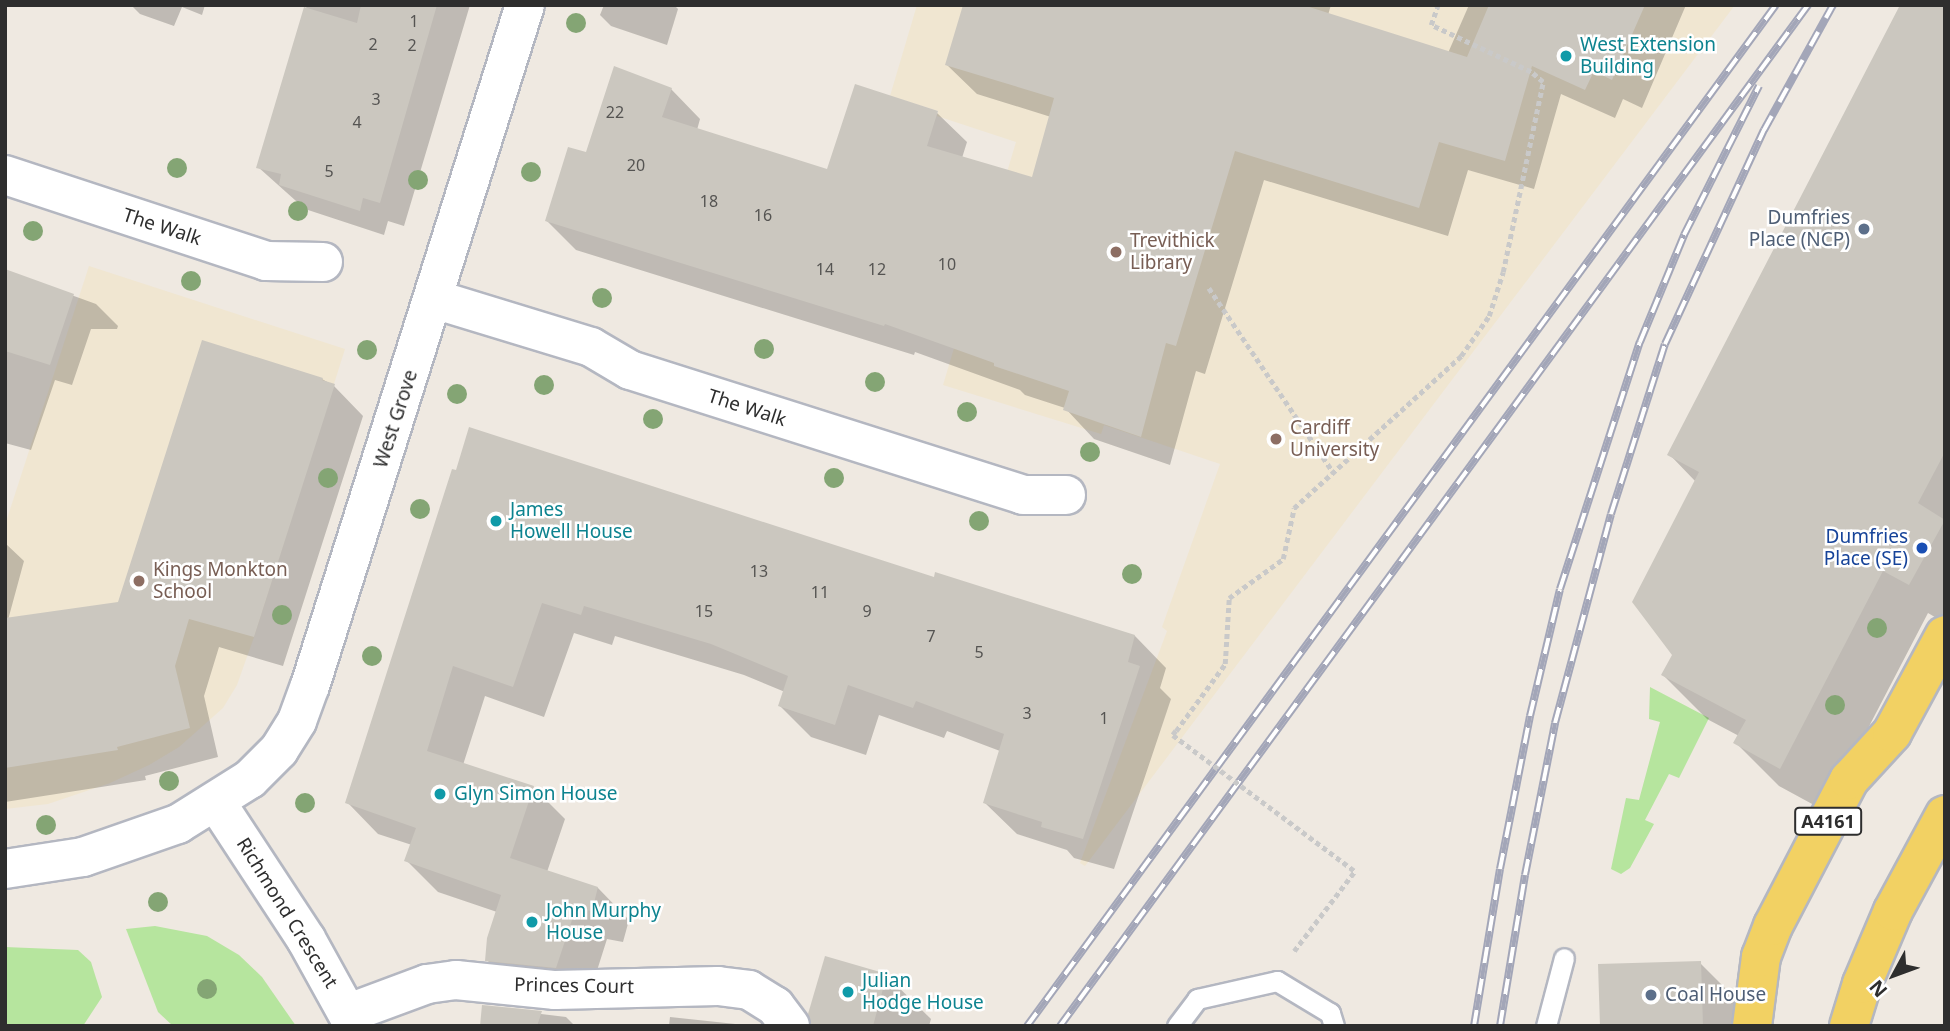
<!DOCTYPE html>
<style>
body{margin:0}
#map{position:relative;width:1950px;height:1031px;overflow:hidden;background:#efe9e1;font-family:"Noto Sans",sans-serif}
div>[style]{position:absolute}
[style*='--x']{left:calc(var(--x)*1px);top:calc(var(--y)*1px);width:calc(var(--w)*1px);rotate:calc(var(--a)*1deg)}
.education>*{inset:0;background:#f0e6d1}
.green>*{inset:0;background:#b6e59e}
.shadow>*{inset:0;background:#0003}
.building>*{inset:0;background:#cbc7bf}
.path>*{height:4.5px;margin-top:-2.25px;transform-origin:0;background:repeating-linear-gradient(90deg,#c9c9c9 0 5px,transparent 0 8.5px)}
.roads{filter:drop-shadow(2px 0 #b4b7c1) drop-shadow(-2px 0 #b4b7c1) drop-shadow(0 2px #b4b7c1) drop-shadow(0 -2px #b4b7c1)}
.service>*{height:19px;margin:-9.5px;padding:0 9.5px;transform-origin:9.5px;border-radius:9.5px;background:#fff}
.minor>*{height:38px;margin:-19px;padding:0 19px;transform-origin:19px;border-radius:19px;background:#fff}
.primary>*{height:38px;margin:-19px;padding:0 19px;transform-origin:19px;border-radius:19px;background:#f2d163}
.rail>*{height:8px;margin-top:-4px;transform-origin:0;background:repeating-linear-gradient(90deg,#fff 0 16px,#a3a6b8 0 32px);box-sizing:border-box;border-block:2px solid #a3a6b8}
.path-bridge>*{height:4.5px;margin-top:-2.25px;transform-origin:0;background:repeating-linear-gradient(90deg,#c9c9c9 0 5px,transparent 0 8.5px)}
.trees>*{width:20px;height:20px;margin:-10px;border-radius:50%;background:#84a574}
.dots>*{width:19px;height:19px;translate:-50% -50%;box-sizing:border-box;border:4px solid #fff;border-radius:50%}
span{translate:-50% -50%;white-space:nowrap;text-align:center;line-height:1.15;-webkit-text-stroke:5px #fff;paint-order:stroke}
.number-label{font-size:16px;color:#555452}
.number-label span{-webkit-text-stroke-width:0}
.shield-label span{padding:2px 5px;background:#fff;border:2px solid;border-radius:5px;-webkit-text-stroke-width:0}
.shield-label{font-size:18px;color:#2e2e2e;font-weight:700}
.culture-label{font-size:19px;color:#0d838f}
.left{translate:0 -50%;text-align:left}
.service-label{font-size:19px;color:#4e5e75}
.right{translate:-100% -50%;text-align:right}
.street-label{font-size:19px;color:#2e2e2e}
.education-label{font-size:19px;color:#785e54}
.transit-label{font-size:19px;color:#164399}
.frame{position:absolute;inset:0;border:7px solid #2e2e2e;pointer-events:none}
.north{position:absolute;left:1859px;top:940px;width:70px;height:70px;-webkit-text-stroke:5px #fff;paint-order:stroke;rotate:229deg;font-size:19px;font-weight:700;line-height:28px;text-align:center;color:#2e2e2e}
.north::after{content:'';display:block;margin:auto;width:24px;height:32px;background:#2e2e2e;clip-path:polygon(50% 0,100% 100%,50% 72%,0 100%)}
</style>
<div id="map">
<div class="education">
<div style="clip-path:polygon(917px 5px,1735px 5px,1085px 866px,1080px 863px,1167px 631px,1162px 627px,1220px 464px,1104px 425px,1101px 434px,943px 385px,1016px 142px,937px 116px,938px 111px,890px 96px)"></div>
<div style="clip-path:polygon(89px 266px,345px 349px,254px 637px,237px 685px,223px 708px,179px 747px,149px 765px,110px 783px,48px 804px,5px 809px,5px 525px)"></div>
</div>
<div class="green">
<div style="clip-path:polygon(1650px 687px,1709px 718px,1679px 778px,1669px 774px,1645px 820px,1654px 824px,1630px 868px,1621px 874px,1611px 869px,1626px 798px,1639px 800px,1660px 722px,1649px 719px)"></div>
<div style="clip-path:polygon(155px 926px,207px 936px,239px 955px,262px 977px,296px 1026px,173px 1026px,158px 1012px,126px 929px)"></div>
<div style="clip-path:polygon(5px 947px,78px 950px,91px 962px,102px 997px,83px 1026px,5px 1026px)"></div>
</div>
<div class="shadow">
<div style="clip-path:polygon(131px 5px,205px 5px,202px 15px,182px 7px,174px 26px,140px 14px)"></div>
<div style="clip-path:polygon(307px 5px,470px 5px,404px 226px,388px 221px,384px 235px,305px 209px,258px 167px)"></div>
<div style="clip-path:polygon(604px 5px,674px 5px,678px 9px,667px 45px,611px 26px,600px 15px)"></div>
<div style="clip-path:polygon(965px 5px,1331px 5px,1328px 15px,1448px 53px,1469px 5px,1686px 5px,1642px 108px,1623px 99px,1615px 118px,1561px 94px,1534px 189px,1468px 170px,1448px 236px,1264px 180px,1205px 374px,1196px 371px,1170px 465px,1094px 439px,1065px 408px,1025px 395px,1020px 390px,915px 352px,914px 355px,576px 250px,547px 221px,587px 154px,671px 89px,700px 119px,697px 130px,828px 171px,937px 113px,967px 142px,962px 158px,1033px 179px,1051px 117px,977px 94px,947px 65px)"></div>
<div style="clip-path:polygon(1945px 5px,1945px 623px,1928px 613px,1825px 811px,1779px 786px,1735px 742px,1739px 736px,1707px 719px,1663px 675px,1674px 654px,1696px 482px,1669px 454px)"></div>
<div style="clip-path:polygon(5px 271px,96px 304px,118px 326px,117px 329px,91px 329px,72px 385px,55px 380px,31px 450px,5px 443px)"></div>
<div style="clip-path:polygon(322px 379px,334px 386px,363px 416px,283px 666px,219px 647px,204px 696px,218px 757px,145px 776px,146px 780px,5px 802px,5px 543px,24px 561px,8px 620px,119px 603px)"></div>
<div style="clip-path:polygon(453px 471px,935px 579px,1135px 636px,1166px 668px,1160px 688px,1171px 699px,1114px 869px,1074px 858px,1067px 850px,1017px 834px,985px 803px,1000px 751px,947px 731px,944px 738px,879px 715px,866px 755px,811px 737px,780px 706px,785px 692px,744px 675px,615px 636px,612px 645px,574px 633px,544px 717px,485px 696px,463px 765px,533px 787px,565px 819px,547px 872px,598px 888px,629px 920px,623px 942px,607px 939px,588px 999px,518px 992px,487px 960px,497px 912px,438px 892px,406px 860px,412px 845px,378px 834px,347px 802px)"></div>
<div style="clip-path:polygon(1700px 963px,1737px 1000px,1737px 1026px,1602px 1026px)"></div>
<div style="clip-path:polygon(886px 975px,931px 1019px,929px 1026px,813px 1026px)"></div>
<div style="clip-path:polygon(483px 1007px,566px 1017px,575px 1026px,482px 1026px)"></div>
<div style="clip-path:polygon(670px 1017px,754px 1026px,669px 1026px)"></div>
</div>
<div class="building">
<div style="clip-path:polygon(361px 5px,437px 5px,380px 203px,363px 198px,360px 211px,279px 185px,281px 174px,256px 168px,304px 7px,357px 23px)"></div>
<div style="clip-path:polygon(963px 5px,1303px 5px,1467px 57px,1489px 5px,1645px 5px,1612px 80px,1594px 71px,1585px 90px,1532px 66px,1505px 161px,1439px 142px,1419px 208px,1235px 151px,1176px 346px,1166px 343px,1141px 437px,1063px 410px,1069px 391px,994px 366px,994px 363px,885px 324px,884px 326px,545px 221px,568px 147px,586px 152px,614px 66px,672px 88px,662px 117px,827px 169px,855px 84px,938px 111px,927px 146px,1032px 177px,1054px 98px,945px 65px)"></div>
<div style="clip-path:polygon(1900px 5px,1945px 5px,1945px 452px,1918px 503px,1945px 520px,1909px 585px,1883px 571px,1780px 769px,1733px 743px,1746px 720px,1661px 675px,1672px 655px,1632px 602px,1699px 472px,1667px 455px)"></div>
<div style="clip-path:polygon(5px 269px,74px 294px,50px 365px,5px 351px)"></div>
<div style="clip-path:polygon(202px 340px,323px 378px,322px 380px,335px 384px,254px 637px,189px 619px,175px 666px,190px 728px,117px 747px,118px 750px,5px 768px,5px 618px,118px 602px)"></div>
<div style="clip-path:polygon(469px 427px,934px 577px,935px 572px,1135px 635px,1128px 662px,1140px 666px,1083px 839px,1041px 827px,1042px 822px,983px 803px,1004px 734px,916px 701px,913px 708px,848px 685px,835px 725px,778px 706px,788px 676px,711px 644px,584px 606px,581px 615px,542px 603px,513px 687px,453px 666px,427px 751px,534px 786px,510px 858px,598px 887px,592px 911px,576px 908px,556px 968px,485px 961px,487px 938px,501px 895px,404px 861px,416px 828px,345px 803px,452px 469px,456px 470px)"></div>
<div style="clip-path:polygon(825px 956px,887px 974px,873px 1026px,811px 1026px,808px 1014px)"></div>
<div style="clip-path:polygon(1701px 961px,1703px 1026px,1600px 1026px,1598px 964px)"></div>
<div style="clip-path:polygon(482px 1005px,542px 1011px,537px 1026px,480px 1026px)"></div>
</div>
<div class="path">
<div style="--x:1209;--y:288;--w:223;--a:56"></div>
<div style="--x:1176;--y:731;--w:83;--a:-53.8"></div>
<div style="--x:1225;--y:664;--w:66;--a:-86.5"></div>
<div style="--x:1229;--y:598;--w:67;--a:-35.8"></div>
<div style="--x:1283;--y:559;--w:52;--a:-77.8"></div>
<div style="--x:1294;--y:508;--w:226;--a:-42.3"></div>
<div style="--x:1461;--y:356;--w:49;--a:-55"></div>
<div style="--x:1489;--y:316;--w:46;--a:-72.3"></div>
<div style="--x:1503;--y:272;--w:194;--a:-78.1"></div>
<div style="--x:1543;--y:82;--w:16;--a:-140"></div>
<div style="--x:1531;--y:72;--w:110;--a:-154.8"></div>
<div style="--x:1431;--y:25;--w:21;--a:-71"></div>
<div style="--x:1294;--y:951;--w:101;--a:-52.7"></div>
</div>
<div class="roads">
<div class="service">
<div style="--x:1177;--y:1026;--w:34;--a:-53"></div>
<div style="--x:1197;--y:999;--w:82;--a:-12.7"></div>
<div style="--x:1277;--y:981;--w:62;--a:31.1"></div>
<div style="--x:1330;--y:1013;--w:14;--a:73"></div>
<div style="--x:1546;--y:1026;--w:70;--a:-75.2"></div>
</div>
<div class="minor">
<div style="--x:5;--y:175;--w:275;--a:18.2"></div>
<div style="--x:266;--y:261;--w:57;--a:1"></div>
<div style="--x:434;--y:299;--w:164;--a:17"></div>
<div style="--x:591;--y:347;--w:45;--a:30.5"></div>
<div style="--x:630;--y:370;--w:412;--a:17.6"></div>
<div style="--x:1023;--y:495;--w:43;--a:0"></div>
<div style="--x:216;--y:802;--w:164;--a:56.7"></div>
<div style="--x:306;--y:939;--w:99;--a:61.1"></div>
<div style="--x:5;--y:869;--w:79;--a:-8.7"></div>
<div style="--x:83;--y:857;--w:101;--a:-19.2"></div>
<div style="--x:178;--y:824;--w:85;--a:-32"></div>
<div style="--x:250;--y:779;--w:41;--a:-45"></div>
<div style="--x:279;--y:750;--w:34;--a:-58"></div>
<div style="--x:297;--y:721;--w:37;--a:-70"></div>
<div style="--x:310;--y:686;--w:714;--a:-72.48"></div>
<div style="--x:349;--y:1013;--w:83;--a:-20.4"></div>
<div style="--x:427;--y:984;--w:29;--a:-8"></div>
<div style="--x:456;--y:980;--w:100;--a:5.8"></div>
<div style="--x:555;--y:990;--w:163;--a:-1.4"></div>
<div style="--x:718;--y:986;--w:31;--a:7"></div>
<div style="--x:749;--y:990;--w:31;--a:32"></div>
<div style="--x:775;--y:1006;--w:25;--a:53"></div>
</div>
<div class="primary">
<div style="--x:1752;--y:1026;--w:70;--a:-82.6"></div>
<div style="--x:1761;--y:957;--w:33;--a:-69"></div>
<div style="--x:1773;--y:926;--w:165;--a:-62.5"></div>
<div style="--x:1849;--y:780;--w:64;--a:-47.5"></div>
<div style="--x:1892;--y:733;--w:111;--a:-61.6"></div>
<div style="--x:1849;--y:1026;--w:44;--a:-72.8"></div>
<div style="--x:1862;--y:984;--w:79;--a:-67"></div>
<div style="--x:1893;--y:911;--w:109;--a:-61.6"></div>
</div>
</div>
<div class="rail">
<div style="--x:1027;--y:1026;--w:1266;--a:-53.74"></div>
<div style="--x:1060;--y:1026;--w:1266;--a:-53.77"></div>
<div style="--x:1474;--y:1026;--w:159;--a:-80.6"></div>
<div style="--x:1500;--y:869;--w:156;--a:-78.9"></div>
<div style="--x:1530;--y:716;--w:130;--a:-76.7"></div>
<div style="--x:1560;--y:589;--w:260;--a:-72.1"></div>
<div style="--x:1640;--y:342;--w:116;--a:-67.6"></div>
<div style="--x:1684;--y:235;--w:167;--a:-63.3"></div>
<div style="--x:1500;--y:1026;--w:153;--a:-80.6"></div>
<div style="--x:1525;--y:875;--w:155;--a:-78.8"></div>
<div style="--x:1555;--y:723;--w:216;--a:-75"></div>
<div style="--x:1611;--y:514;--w:178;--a:-72.4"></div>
<div style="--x:1665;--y:344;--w:236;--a:-65.2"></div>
<div style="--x:1764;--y:130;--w:143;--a:-61.1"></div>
</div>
<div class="path-bridge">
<div style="--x:1176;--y:731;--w:5;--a:127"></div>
<div style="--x:1173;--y:735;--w:227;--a:36.8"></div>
</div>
<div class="trees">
<div style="left:576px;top:23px"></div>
<div style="left:177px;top:168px"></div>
<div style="left:531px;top:172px"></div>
<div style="left:418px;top:180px"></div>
<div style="left:298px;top:211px"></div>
<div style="left:33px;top:231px"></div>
<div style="left:191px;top:281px"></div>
<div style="left:602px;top:298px"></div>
<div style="left:764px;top:349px"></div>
<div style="left:367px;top:350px"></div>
<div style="left:875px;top:382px"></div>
<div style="left:544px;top:385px"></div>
<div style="left:457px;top:394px"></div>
<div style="left:967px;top:412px"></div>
<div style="left:653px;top:419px"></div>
<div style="left:1090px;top:452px"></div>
<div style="left:328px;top:478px"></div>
<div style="left:834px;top:478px"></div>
<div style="left:420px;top:509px"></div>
<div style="left:979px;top:521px"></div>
<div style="left:1132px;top:574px"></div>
<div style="left:282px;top:615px"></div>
<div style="left:1877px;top:628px"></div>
<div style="left:372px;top:656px"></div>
<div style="left:1835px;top:705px"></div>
<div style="left:169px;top:781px"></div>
<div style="left:305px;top:803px"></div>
<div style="left:46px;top:825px"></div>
<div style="left:158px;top:902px"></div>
<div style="left:207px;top:989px"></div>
</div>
<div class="dots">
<div style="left:1566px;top:56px;background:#0f9aa8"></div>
<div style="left:1864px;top:229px;background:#5c6f8a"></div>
<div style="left:1116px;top:252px;background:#8d6e63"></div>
<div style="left:1276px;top:439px;background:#8d6e63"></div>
<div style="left:496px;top:521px;background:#0f9aa8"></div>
<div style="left:1922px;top:548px;background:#1a4fb4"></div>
<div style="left:139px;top:581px;background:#8d6e63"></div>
<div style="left:440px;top:794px;background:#0f9aa8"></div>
<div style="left:532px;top:922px;background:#0f9aa8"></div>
<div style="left:848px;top:992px;background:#0f9aa8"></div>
<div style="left:1651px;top:995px;background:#5c6f8a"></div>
</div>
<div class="number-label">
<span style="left:414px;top:21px">1</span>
<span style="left:373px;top:44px">2</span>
<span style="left:412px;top:45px">2</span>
<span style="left:376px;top:99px">3</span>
<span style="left:615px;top:112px">22</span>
<span style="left:357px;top:122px">4</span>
<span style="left:636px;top:165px">20</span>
<span style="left:329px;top:171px">5</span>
<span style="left:709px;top:201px">18</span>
<span style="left:763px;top:215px">16</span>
<span style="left:947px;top:264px">10</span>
<span style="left:825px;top:269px">14</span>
<span style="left:877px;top:269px">12</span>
<span style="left:759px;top:571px">13</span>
<span style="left:820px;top:592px">11</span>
<span style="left:704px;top:611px">15</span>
<span style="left:867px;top:611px">9</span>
<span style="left:931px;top:636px">7</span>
<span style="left:979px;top:652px">5</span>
<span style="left:1027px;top:713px">3</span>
<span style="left:1104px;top:718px">1</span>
</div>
<div class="shield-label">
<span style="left:1828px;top:821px">A4161</span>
</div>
<div class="culture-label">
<span class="left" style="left:1580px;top:56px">West Extension<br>Building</span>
<span class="left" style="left:510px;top:521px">James<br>Howell House</span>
<span class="left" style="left:454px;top:794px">Glyn Simon House</span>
<span class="left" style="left:546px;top:922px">John Murphy<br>House</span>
<span class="left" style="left:862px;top:992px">Julian<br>Hodge House</span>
</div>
<div class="service-label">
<span class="right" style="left:1850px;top:229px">Dumfries<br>Place (NCP)</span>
<span class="left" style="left:1665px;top:995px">Coal House</span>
</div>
<div class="street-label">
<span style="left:162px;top:227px;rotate:18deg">The Walk</span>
<span style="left:747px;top:408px;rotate:18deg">The Walk</span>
<span style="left:396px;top:419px;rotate:-72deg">West Grove</span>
<span style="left:287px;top:913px;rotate:58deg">Richmond Crescent</span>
<span style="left:574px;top:986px;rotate:1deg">Princes Court</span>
</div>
<div class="education-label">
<span class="left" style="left:1130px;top:252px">Trevithick<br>Library</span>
<span class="left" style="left:1290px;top:439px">Cardiff<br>University</span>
<span class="left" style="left:153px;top:581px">Kings Monkton<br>School</span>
</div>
<div class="transit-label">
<span class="right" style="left:1908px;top:548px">Dumfries<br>Place (SE)</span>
</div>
<div class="frame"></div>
<div class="north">N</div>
</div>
